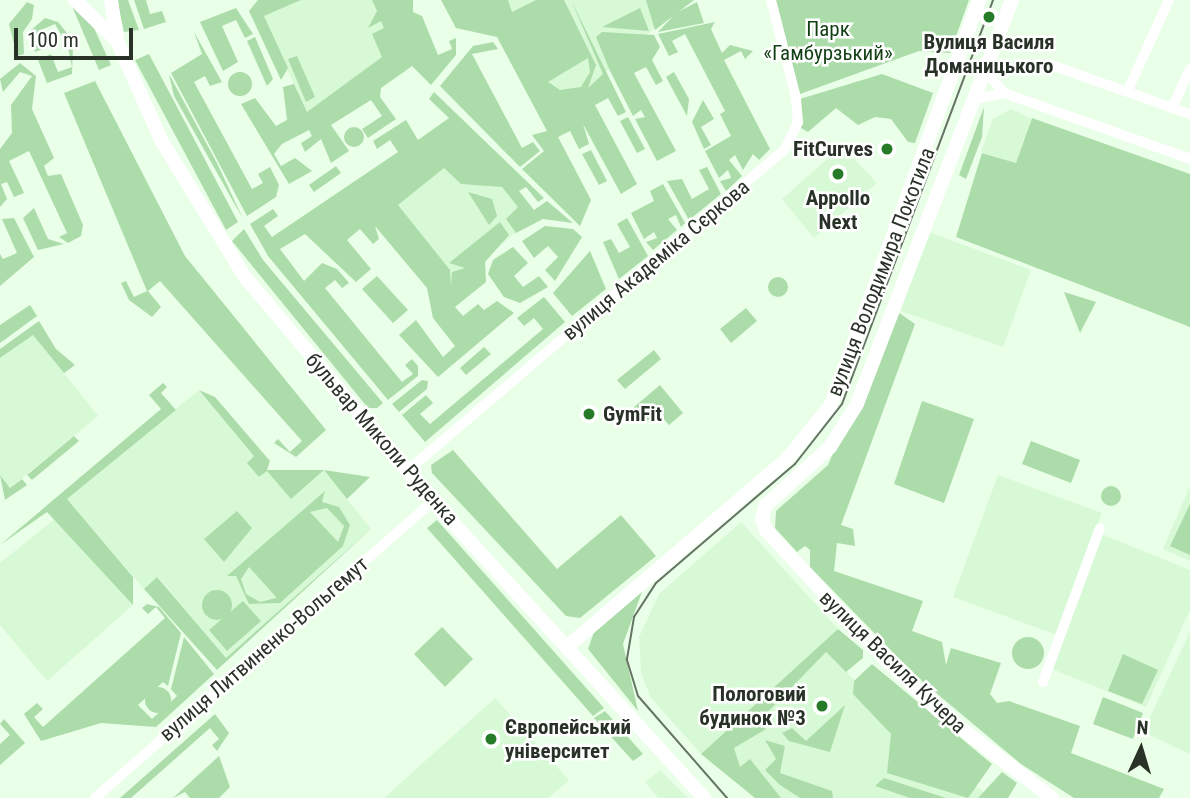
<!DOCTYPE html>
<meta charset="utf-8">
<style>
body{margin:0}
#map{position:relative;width:1190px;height:798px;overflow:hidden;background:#e9ffe7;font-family:"Roboto Condensed",sans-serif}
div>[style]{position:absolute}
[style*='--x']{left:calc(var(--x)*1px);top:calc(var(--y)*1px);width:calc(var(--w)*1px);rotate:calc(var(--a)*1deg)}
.built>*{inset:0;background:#d8f9d6}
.green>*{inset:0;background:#addcab}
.round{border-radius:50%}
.street>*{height:10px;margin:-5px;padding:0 5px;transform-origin:5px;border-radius:5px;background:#fff}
.secondary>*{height:14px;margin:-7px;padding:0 7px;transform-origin:7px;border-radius:7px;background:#fff}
.tram>*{height:2px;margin:-1px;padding:0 1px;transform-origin:1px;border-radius:1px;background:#667465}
.dots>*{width:19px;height:19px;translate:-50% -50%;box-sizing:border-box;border:4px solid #fff;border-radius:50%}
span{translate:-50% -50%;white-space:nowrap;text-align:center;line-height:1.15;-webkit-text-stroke:5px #fff;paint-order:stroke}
.park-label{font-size:21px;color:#113e12}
.poi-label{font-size:21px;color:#283227;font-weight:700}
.right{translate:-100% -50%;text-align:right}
.left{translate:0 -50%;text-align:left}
.street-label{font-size:21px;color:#283227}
.north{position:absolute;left:1106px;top:714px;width:70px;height:70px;-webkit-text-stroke:5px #fff;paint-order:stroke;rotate:4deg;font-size:19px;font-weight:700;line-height:28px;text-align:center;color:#283227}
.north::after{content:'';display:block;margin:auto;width:24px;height:32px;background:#283227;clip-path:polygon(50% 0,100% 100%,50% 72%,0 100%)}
.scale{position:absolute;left:14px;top:28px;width:119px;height:32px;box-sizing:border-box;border:4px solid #283227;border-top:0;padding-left:9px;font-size:21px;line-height:24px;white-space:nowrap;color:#283227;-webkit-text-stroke:5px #fff;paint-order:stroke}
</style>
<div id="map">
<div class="built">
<div style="clip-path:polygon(301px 0,377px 0,410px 68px,315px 132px,264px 16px)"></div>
<div style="clip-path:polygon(493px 0,685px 0,582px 94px,554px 110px)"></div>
<div style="clip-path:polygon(1011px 109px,1031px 119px,1016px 163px,981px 152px,993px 119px)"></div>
<div style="clip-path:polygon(462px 132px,533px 218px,443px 293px,371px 203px)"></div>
<div style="clip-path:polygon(842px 146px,877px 183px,814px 238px,782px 199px)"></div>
<div style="clip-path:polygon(926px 231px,1031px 270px,1003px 347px,895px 309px)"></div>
<div style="clip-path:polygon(33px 334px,98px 416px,10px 488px,0 475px,0 358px)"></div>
<div style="clip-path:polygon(199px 390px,255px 456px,259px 477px,267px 470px,291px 499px,324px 470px,371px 529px,226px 659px,158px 577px,144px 589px,67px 499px)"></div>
<div style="clip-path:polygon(998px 475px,1102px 513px,1057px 635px,953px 597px)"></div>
<div style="clip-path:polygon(1190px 486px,1190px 561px,1163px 549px)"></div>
<div style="clip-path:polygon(56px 518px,133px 605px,47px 681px,0 625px,0 563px)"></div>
<div style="clip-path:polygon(741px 522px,838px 629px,701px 754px,651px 698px,641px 673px,639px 637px,659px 594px)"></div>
<div style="clip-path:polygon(1101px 534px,1190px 570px,1190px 610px,1146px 707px,1052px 669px)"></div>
<div style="clip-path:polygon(1190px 632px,1190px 754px,1143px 732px)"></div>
<div style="clip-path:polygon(826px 652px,907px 731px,991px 798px,755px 798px,711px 756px)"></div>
<div style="clip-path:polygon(495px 698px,569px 780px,549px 798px,384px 798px)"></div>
<div style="clip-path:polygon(660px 770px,688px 798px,658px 798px,645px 782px)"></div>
</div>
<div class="green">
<div style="clip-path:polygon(117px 0,128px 0,139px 30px,124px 32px)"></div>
<div style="clip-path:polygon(134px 0,146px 0,150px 14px,162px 11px,166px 22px,144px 29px)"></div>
<div style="clip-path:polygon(258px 0,301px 0,264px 16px,288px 68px,281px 80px,249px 11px)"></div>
<div style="clip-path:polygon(372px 0,413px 0,413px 12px,422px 16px,438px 55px,452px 49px,449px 41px,456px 38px,456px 55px,431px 85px,412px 66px,381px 88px,380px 97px,396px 119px,368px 138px,362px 129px,382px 116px,371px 100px,331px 125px,349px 151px,331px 163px,321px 139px,305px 152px,301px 143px,312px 136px,309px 130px,282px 144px,274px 154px,281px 166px,295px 158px,312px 171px,289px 184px,241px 104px,255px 98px,276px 126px,287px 120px,283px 87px,294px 84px,307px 112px,382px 57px,372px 34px,384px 28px,381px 21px,368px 28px,377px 11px)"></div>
<div style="clip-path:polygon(evenodd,441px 0,508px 0,512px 12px,536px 0,564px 0,596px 65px,588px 88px,603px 74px,571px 0,626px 112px,618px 116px,608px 98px,595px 105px,637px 184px,621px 194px,583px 124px,589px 144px,579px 149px,570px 131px,558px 137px,591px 200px,580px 226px,522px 169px,544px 151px,532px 135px,547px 131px,497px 37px,456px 28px,441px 0,588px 58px,590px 72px,581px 87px,560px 90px,548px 82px,588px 58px)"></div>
<div style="clip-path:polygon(646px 0,694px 0,655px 30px)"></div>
<div style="clip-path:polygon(773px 0,969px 0,950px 53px,919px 51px,800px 94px)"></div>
<div style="clip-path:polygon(27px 2px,34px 5px,32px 19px,23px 32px,24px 54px,17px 56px,9px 24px)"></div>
<div style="clip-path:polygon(697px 2px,704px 23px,658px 32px,676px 13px)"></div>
<div style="clip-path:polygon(72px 6px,94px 28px,111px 65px,99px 70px)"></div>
<div style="clip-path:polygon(236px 8px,253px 34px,245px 38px,236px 20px,222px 26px,238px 62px,223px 71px,200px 22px)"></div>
<div style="clip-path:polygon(640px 8px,649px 31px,602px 27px)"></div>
<div style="clip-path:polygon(45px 18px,58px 22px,71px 38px,64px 40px,55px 24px,41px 30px,48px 47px,35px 52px,30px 31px)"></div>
<div style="clip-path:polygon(715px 22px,711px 29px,722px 53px,730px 45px,753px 51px,745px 59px,741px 51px,724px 60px,770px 149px,759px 160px,753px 154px,743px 170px,735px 155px,729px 160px,742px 176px,726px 191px,720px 181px,731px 178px,728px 170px,719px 178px,705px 151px,731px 136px,720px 114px,725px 111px,685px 34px,672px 41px,678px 52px,669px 56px,658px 34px)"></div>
<div style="clip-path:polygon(194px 32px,222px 82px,210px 86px,205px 76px,194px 82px,252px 189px,263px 183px,258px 174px,270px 167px,279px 185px,276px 197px,247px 216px,171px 73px,202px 54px)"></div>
<div style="clip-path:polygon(602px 32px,654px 35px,660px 47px,652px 60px,663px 81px,656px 85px,646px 67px,634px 73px,676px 151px,657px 161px,635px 119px,645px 117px,641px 110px,633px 116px,610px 71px,596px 37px)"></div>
<div style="clip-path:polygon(255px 37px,273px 79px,267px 86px,247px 41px)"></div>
<div style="clip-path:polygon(493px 42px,498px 49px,472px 54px,522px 148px,533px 142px,540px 151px,520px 167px,440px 86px,473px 46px)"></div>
<div style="clip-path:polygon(73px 46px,72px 74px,47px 83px,38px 60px,51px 54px,58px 72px,72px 67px,68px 48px)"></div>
<div style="clip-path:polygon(149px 54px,238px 222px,226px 230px,135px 60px)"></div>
<div style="clip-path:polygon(297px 56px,315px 97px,306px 102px,288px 59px)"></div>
<div style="clip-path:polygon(20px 63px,36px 76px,32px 109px,54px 158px,44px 166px,48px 176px,61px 174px,83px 225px,81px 236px,68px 243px,59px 237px,67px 233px,29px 151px,9px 161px,24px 193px,14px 197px,7px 182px,1px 184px,7px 199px,0 207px,0 149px,12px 133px,11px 105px,32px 76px,20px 72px,3px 92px,0 79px)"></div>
<div style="clip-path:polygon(674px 72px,689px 99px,687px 116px,666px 77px)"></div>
<div class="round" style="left:228px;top:72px;width:24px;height:24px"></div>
<div style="clip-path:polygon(169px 74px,217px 163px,243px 219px,174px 96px)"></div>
<div style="clip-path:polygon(882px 74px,933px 93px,915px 143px,908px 142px,891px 119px,875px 117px,858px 125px,836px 108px,808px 132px,801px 128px,800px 99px)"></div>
<div style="clip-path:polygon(95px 81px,185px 256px,326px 430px,296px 457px,274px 443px,278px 439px,290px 452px,302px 441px,160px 281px,148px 291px,161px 307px,152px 317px,129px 300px,121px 283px,126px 281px,134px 297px,147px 291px,64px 93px)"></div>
<div style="clip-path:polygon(434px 92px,544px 198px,538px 202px,526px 187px,519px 191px,534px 210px,547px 201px,573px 223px,543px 219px,516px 233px,506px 219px,518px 207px,502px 187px,461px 184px,444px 168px,398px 205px,450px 270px,451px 286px,452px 272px,465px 268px,449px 263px,500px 222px,509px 235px,485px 262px,486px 282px,455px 307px,463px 316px,478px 304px,484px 310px,497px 301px,514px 313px,438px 377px,399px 335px,416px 320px,443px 357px,455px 346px,433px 318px,427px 288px,375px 226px,379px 239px,373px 244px,360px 229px,347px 240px,371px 269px,356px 282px,305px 234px,280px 249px,304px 281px,322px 263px,337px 269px,349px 283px,342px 288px,335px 280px,325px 288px,402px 382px,413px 374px,405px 365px,412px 359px,418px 366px,418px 376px,388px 400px,268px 256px,250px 224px,273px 209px,278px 216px,264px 226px,272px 237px,398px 152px,390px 140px,377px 149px,373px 141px,406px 120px,418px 140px,449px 118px,429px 99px)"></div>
<div style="clip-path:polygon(703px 100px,714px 119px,701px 127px,711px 145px,704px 149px,692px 122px)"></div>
<div style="clip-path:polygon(984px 107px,982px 137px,966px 179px,959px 175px)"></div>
<div style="clip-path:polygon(628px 117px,645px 149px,637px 153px,620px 121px)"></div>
<div style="clip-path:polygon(1032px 118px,1190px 174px,1190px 327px,956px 237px,982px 153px,1016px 163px)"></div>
<div class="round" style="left:344px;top:127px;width:20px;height:20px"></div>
<div style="clip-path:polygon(591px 150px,607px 181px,599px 185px,582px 154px)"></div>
<div style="clip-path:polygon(336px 166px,341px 173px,314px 192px,309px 185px)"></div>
<div style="clip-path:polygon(707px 167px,721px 194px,689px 220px,667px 181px,682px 179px,692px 199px,709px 189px,699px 170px)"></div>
<div style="clip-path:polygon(663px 184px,685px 223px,681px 227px,676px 215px,668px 219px,677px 230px,653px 250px,646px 242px,657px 238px,654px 232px,644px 239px,631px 213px,654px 201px,650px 191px)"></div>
<div style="clip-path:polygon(468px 192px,492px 199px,497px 216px,489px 225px)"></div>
<div style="clip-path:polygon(34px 208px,48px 239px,64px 244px,38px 250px,23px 218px)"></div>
<div style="clip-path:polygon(14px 218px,34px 257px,0 286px,0 254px,3px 259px,17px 253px,2px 219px)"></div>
<div style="clip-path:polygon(627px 218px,648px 256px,619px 279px,603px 242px,611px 239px,619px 253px,630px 247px,617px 224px)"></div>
<div style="clip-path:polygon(545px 226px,573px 229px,582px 237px,555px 281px,545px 270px,558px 257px,548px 246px,534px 258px,522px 241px)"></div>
<div style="clip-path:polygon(244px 229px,263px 260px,383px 403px,377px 408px,368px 408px,232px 241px)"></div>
<div style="clip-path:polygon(513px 247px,528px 263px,514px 276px,523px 287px,539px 276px,548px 287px,520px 303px,504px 297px,488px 274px,493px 260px)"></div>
<div style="clip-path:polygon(590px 251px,606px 289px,572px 316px,553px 293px)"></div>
<div style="clip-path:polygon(377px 276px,408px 310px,393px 323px,362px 289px)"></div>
<div class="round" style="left:768px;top:277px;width:20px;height:20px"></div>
<div style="clip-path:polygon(1064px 292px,1096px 302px,1080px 333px)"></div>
<div style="clip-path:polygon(544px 297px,565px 322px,425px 442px,402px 415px,426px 395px,433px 403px,420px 414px,430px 424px,543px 329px,534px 318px,524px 326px,517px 318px)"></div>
<div style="clip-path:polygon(30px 305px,37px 316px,0 343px,0 325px)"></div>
<div style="clip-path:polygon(746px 308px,757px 321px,731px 343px,720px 329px)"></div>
<div style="clip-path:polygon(895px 310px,915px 324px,841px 525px,853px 529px,855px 546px,837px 543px,834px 571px,923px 601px,912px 631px,942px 642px,946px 665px,951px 648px,1001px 663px,990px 694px,997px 703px,1009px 701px,1080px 726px,1071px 753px,1164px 789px,1159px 798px,1074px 798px,1021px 764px,917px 677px,810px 567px,810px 550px,805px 546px,797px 552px,775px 528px,776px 511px,828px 465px)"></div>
<div style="clip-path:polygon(39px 321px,56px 349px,75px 365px,64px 373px,33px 335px,0 358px,0 349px)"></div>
<div style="clip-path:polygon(484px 347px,491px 354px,466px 375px,460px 368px)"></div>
<div style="clip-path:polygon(654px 350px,661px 359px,625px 389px,617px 380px)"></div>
<div style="clip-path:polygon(422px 380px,428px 381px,427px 389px,399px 412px,392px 404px)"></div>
<div style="clip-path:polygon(163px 383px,167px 387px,161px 393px,176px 410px,67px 499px,133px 577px,133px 605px,47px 512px,0 545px,161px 409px,149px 395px)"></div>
<div style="clip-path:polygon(660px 385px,683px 413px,669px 425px,661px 416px,646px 421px,634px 407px)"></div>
<div style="clip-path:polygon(199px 390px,215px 397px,270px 461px,267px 470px,324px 470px,370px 477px,347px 499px,324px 470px,291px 499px,267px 471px,259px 477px,247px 463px,254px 456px)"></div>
<div style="clip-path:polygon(922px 401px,974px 419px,944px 503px,894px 484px)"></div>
<div style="clip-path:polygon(74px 436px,79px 441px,32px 480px,27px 475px)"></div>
<div style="clip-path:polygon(1031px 441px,1080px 460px,1071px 483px,1022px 464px)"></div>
<div style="clip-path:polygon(453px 450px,557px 569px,621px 515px,656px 556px,580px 618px,566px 616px,432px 473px,431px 465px)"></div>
<div style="clip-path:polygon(0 475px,10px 488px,22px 479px,27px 485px,5px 500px)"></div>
<div class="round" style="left:1101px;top:486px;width:20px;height:20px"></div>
<div style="clip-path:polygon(evenodd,325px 491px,322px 502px,339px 507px,350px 525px,343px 546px,280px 603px,249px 604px,236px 576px,227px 576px,325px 491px,327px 508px,344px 526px,338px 542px,310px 512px,327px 508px,325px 491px,249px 567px,276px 597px,276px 598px,260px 602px,246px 594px,241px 579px,249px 567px)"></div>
<div style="clip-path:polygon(1190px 504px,1190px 555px,1170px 546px)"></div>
<div style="clip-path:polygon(237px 511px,252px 528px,224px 562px,204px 539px)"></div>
<div style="clip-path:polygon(437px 520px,604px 708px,593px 716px,427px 528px)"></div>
<div style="clip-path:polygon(371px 529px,217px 670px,144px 589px,157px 577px,226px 658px)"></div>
<div style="clip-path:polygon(643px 589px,623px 644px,638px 711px,588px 649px,594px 632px)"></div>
<div class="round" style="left:202px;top:590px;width:30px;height:30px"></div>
<div style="clip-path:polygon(243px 601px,261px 621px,227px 651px,209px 630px)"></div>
<div style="clip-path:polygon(147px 604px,159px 607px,181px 633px,168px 686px,163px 682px,138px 705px,152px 719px,177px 696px,171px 689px,184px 637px,214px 674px,156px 727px,101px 723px,41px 741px,24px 714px,37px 703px,43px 709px,34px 717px,43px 727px,165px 618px,156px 607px,148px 614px,142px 608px)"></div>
<div style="clip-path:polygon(442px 627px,473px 659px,445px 687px,414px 654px)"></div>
<div style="clip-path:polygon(838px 629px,863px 650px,863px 658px,846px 672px,826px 652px,759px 721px,766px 729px,734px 748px,740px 767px,750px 759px,781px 798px,755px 798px,701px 754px)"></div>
<div class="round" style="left:1012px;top:637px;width:32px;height:32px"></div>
<div style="clip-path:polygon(1123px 654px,1158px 670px,1142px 704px,1108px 691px)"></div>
<div style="clip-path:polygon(872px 664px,992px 764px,968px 798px,887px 773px,891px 734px,853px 694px,854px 681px)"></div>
<div class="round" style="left:145px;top:687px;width:26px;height:26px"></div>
<div style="clip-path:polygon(1103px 697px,1143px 713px,1133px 739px,1093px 724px)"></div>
<div style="clip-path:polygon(845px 705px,830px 752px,789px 741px,782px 733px,792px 728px,806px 741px)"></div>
<div style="clip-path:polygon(605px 711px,643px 754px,633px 761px,594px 718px)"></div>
<div style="clip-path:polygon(215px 714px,229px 733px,217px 751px,212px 745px,219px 739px,210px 728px,131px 798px,120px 798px)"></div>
<div style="clip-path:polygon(4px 719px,25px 743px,0 765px,0 744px,10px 735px,0 724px)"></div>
<div style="clip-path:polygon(765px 740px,785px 746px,780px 773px,832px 791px,833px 798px,800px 798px,780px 785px,765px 770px,776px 759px)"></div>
<div style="clip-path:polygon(219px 756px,230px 787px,219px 798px,190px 798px,185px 792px,173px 798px)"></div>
<div style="clip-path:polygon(1002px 772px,1017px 783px,1008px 798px,978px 798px)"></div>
<div style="clip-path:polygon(884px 778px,946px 798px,910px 798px,875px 786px)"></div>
</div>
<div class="street">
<div style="--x:1048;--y:64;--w:151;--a:19.4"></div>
<div style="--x:987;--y:72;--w:27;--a:51"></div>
<div style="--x:1004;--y:93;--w:197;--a:19.5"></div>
<div style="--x:1127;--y:92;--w:101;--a:-65.5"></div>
<div style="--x:976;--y:99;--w:29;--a:-12"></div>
<div style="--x:1172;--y:108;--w:43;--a:-65.2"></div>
<div style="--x:407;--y:471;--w:497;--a:-40.4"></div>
<div style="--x:785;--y:149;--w:30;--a:-64"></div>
<div style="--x:798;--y:122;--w:24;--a:-95"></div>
<div style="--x:796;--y:98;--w:101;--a:-104.3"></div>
<div style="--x:1043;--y:682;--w:164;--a:-69.7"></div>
<div style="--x:95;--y:798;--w:450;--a:-41.3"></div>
</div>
<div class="secondary">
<div style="--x:75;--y:0;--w:57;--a:44.3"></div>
<div style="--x:111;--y:0;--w:41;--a:81.7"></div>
<div style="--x:117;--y:41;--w:108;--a:66"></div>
<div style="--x:161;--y:140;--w:161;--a:58.5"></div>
<div style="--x:245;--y:277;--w:292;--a:50"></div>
<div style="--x:433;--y:501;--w:402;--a:47.6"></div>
<div style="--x:1012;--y:0;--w:433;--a:111"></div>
<div style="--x:857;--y:404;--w:51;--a:122.1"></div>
<div style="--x:830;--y:447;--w:86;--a:137.8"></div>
<div style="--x:766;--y:505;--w:14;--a:107"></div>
<div style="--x:762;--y:518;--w:13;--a:72"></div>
<div style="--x:766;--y:530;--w:176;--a:47.3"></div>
<div style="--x:885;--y:659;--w:76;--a:43.9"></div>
<div style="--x:940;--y:712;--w:141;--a:37.5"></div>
<div style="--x:568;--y:646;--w:288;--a:-40.5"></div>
<div style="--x:787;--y:459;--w:70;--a:-50.8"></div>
<div style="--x:831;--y:405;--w:431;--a:-69.9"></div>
</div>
<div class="tram">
<div style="--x:727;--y:798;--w:135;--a:-131.1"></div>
<div style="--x:638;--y:696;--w:39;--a:-107"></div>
<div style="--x:627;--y:659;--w:43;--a:-80.5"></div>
<div style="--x:634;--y:617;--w:40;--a:-57.1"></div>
<div style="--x:656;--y:583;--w:183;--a:-40.6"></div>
<div style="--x:795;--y:464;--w:76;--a:-51.9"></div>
<div style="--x:842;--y:404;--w:431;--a:-69.5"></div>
</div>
<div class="dots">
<div style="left:989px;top:17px;background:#257b28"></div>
<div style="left:887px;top:149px;background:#257b28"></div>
<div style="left:838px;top:174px;background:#257b28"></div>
<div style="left:589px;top:414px;background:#257b28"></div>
<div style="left:822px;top:706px;background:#257b28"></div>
<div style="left:491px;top:739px;background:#257b28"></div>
</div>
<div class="park-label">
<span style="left:828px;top:41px">Парк<br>«Гамбурзький»</span>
</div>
<div class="poi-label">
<span style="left:989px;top:54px">Вулиця Василя<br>Доманицького</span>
<span class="right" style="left:873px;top:149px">FitCurves</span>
<span style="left:838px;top:210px">Appollo<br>Next</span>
<span class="left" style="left:603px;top:414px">GymFit</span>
<span class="right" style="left:806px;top:706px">Пологовий<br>будинок №3</span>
<span class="left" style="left:505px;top:739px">Європейський<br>університет</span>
</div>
<div class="street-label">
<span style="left:656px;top:260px;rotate:-40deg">вулиця Академіка Сєркова</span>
<span style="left:881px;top:272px;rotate:-69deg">вулиця Володимира Покотила</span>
<span style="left:382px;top:439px;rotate:49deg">бульвар Миколи Руденка</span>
<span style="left:264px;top:649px;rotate:-41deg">вулиця Литвиненко-Вольгемут</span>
<span style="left:893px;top:662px;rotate:44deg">вулиця Василя Кучера</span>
</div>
<div class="north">N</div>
<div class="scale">100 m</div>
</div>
